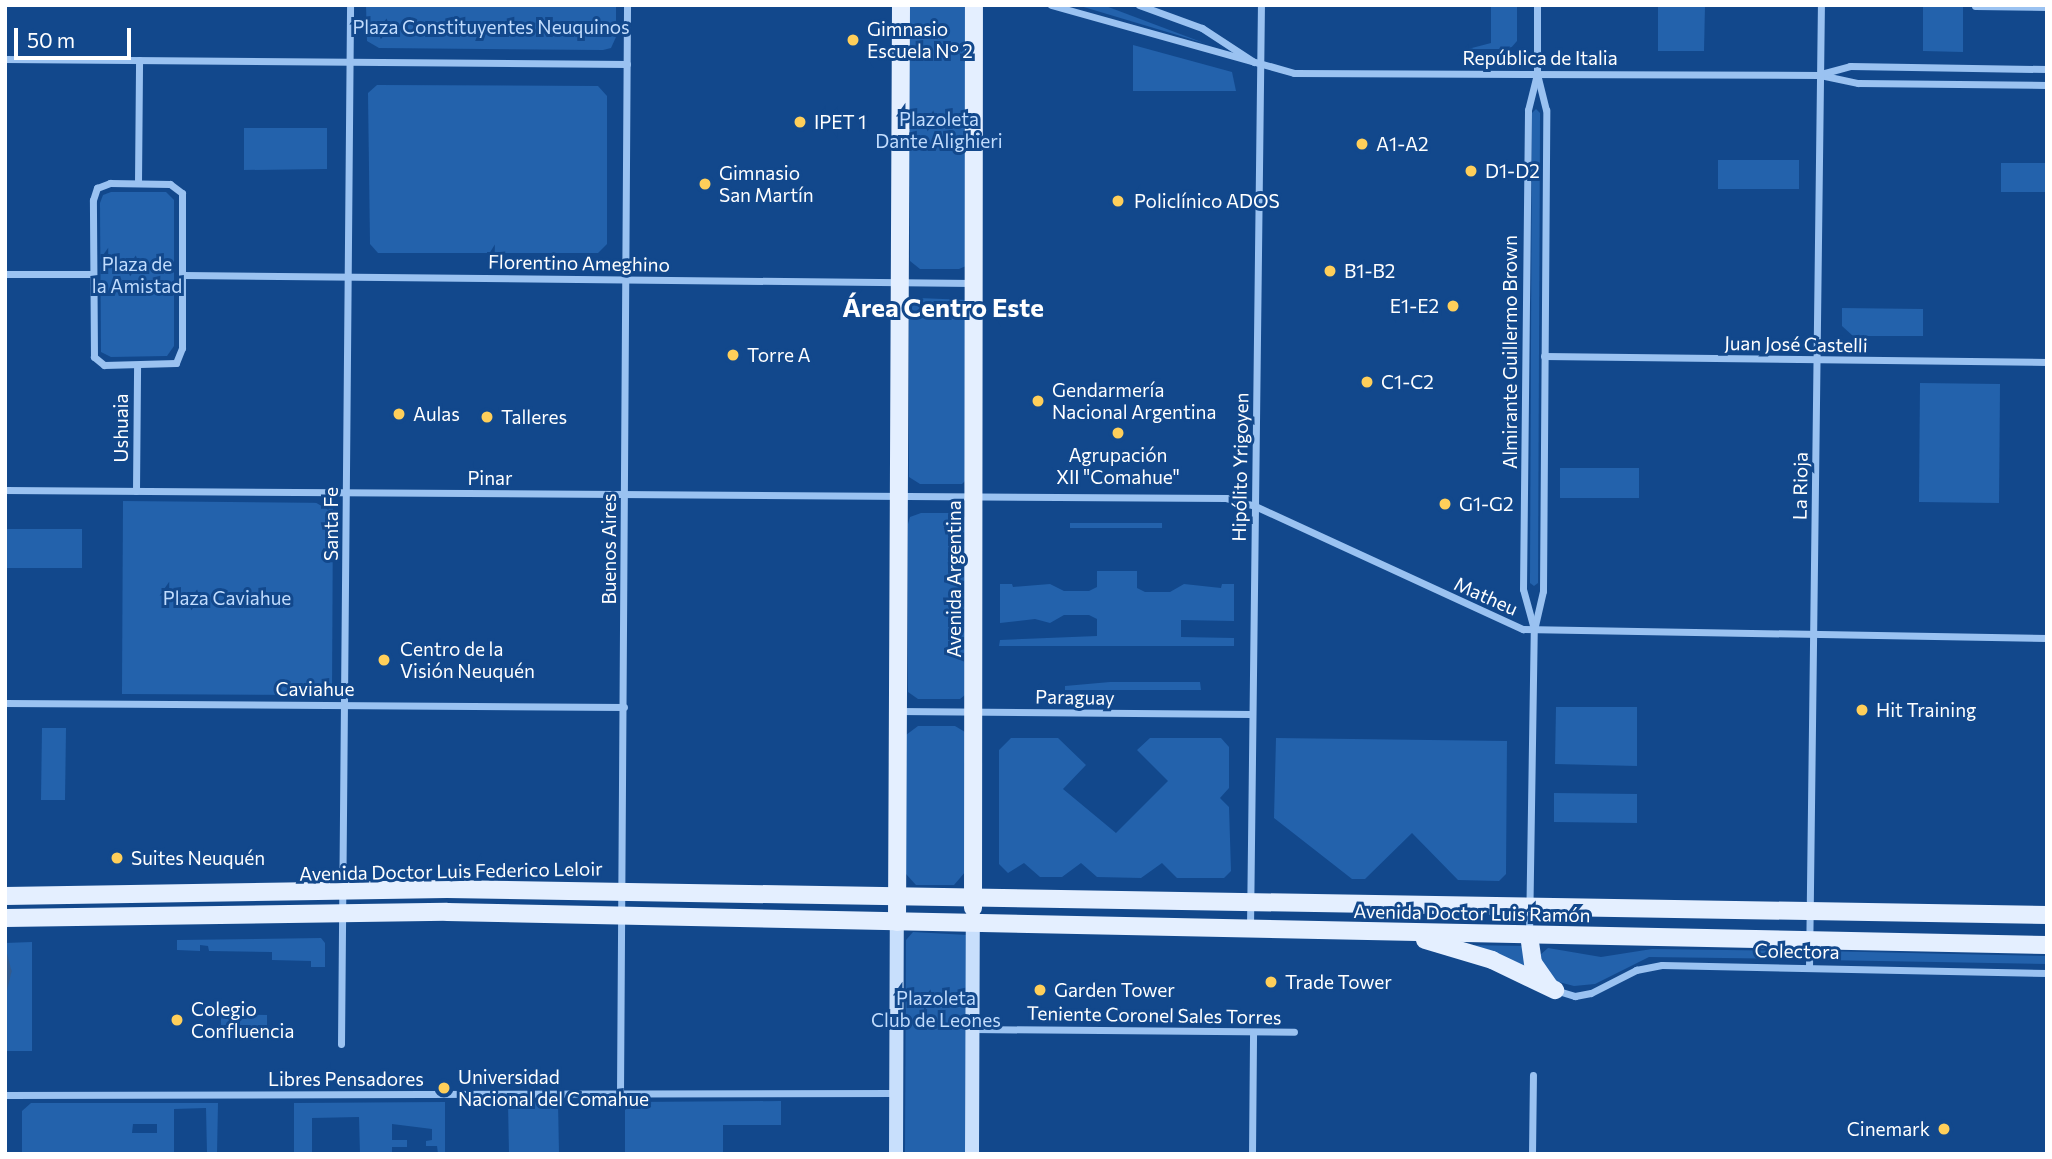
<!DOCTYPE html>
<meta charset="utf-8">
<style>
body{margin:0}
#map{position:relative;width:2052px;height:1159px;overflow:hidden;background:#12488c;font-family:Commissioner,sans-serif}
div>[style]{position:absolute}
[style*='--x']{left:calc(var(--x)*1px);top:calc(var(--y)*1px);width:calc(var(--w)*1px);rotate:calc(var(--a)*1deg)}
.green>*{inset:0;background:#2362ac}
.stream>*{height:4.5px;margin:-2.25px;padding:0 2.25px;transform-origin:2.25px;border-radius:2.25px;background:#335b8e}
.minor>*{height:7px;margin:-3.5px;padding:0 3.5px;transform-origin:3.5px;border-radius:3.5px;background:#9ac2f1}
.secondary>*{height:14px;margin:-7px;padding:0 7px;transform-origin:7px;border-radius:7px;background:#c8dffc}
.primary>*{height:18px;margin:-9px;padding:0 9px;transform-origin:9px;border-radius:9px;background:#e4efff}
.dots>*{width:19px;height:19px;translate:-50% -50%;box-sizing:border-box;border:4px solid #12488c;border-radius:50%}
span{translate:-50% -50%;white-space:nowrap;text-align:center;line-height:1.15;-webkit-text-stroke:6px #12488c;paint-order:stroke}
.park-label{font-size:19px;color:#c1dcfd}
.poi-label{font-size:19px;color:#fff}
.left{translate:0 -50%;text-align:left}
.right{translate:-100% -50%;text-align:right}
.street-label{font-size:19px;color:#fff}
.district-label{font-size:26px;color:#fff;font-weight:700}
.frame{position:absolute;inset:0;border:7px solid #fff;pointer-events:none}
.scale{position:absolute;left:14px;top:28px;width:117px;height:32px;box-sizing:border-box;border:4px solid #fff;border-top:0;padding-left:9px;font-size:21px;line-height:24px;white-space:nowrap;color:#fff;-webkit-text-stroke:5px #12488c;paint-order:stroke}
</style>
<div id="map">
<div class="green">
<div style="clip-path:polygon(366px 5px,616px 5px,616px 37px,611px 48px,603px 50px,379px 48px,367px 41px)"></div>
<div style="clip-path:polygon(908px 5px,968px 5px,966px 266px,959px 269px,920px 269px,910px 261px)"></div>
<div style="clip-path:polygon(1077px 5px,1103px 5px,1204px 43px)"></div>
<div style="clip-path:polygon(1491px 5px,1517px 5px,1517px 41px,1510px 49px,1468px 49px,1491px 43px)"></div>
<div style="clip-path:polygon(1658px 5px,1705px 5px,1704px 51px,1658px 51px)"></div>
<div style="clip-path:polygon(1923px 5px,1963px 5px,1963px 52px,1923px 51px)"></div>
<div style="clip-path:polygon(1133px 45px,1232px 72px,1236px 91px,1133px 91px)"></div>
<div style="clip-path:polygon(377px 85px,598px 86px,607px 96px,607px 244px,598px 253px,378px 253px,370px 244px,368px 93px)"></div>
<div style="clip-path:polygon(1536px 109px,1540px 113px,1538px 583px,1534px 586px,1530px 583px,1532px 113px)"></div>
<div style="clip-path:polygon(244px 128px,327px 128px,327px 169px,244px 170px)"></div>
<div style="clip-path:polygon(1718px 160px,1799px 160px,1799px 189px,1718px 189px)"></div>
<div style="clip-path:polygon(2001px 163px,2047px 163px,2047px 192px,2001px 192px)"></div>
<div style="clip-path:polygon(111px 192px,166px 192px,174px 200px,174px 346px,167px 356px,111px 357px,101px 352px,100px 203px,103px 195px)"></div>
<div style="clip-path:polygon(919px 298px,966px 300px,967px 479px,962px 484px,920px 484px,909px 477px,909px 309px)"></div>
<div style="clip-path:polygon(1842px 308px,1923px 309px,1923px 336px,1853px 336px,1842px 326px)"></div>
<div style="clip-path:polygon(1920px 383px,2000px 384px,1999px 503px,1919px 502px)"></div>
<div style="clip-path:polygon(1560px 468px,1639px 468px,1639px 498px,1560px 498px)"></div>
<div style="clip-path:polygon(123px 501px,333px 503px,332px 695px,122px 694px)"></div>
<div style="clip-path:polygon(921px 513px,958px 513px,968px 519px,965px 695px,960px 699px,918px 699px,908px 692px,908px 524px,910px 517px)"></div>
<div style="clip-path:polygon(1070px 523px,1162px 523px,1162px 528px,1070px 528px)"></div>
<div style="clip-path:polygon(5px 529px,82px 529px,82px 568px,5px 568px)"></div>
<div style="clip-path:polygon(1097px 571px,1137px 571px,1137px 588px,1145px 592px,1170px 592px,1184px 584px,1221px 588px,1222px 584px,1234px 584px,1234px 621px,1181px 620px,1181px 637px,1234px 638px,1234px 646px,999px 646px,1000px 640px,1097px 636px,1097px 619px,1089px 615px,1064px 615px,1050px 623px,1035px 619px,1000px 623px,1000px 584px,1012px 584px,1013px 587px,1050px 584px,1064px 591px,1089px 591px,1097px 587px)"></div>
<div style="clip-path:polygon(1110px 682px,1200px 682px,1201px 690px,1065px 690px,1065px 686px)"></div>
<div style="clip-path:polygon(1556px 707px,1637px 707px,1637px 766px,1555px 764px)"></div>
<div style="clip-path:polygon(918px 726px,955px 726px,965px 732px,966px 871px,954px 885px,916px 885px,906px 874px,906px 735px)"></div>
<div style="clip-path:polygon(42px 728px,66px 728px,65px 800px,41px 800px)"></div>
<div style="clip-path:polygon(1011px 738px,1058px 738px,1086px 765px,1063px 789px,1116px 833px,1168px 781px,1137px 750px,1150px 738px,1221px 738px,1229px 747px,1229px 788px,1220px 798px,1229px 807px,1231px 871px,1224px 878px,1177px 878px,1162px 863px,1141px 878px,1097px 877px,1081px 863px,1062px 877px,1040px 877px,1024px 863px,1008px 873px,999px 864px,999px 750px)"></div>
<div style="clip-path:polygon(1276px 738px,1507px 741px,1506px 874px,1499px 881px,1458px 880px,1412px 833px,1365px 879px,1352px 879px,1274px 818px)"></div>
<div style="clip-path:polygon(1554px 793px,1637px 794px,1637px 823px,1554px 822px)"></div>
<div style="clip-path:polygon(913px 932px,967px 935px,965px 1154px,905px 1154px,906px 940px)"></div>
<div style="clip-path:polygon(321px 938px,325px 943px,325px 967px,311px 967px,311px 961px,272px 960px,272px 952px,209px 951px,208px 946px,200px 945px,200px 951px,177px 950px,177px 940px)"></div>
<div style="clip-path:polygon(32px 942px,32px 1051px,5px 1051px,5px 943px)"></div>
<div style="clip-path:polygon(1466px 945px,1525px 946px,1529px 974px)"></div>
<div style="clip-path:polygon(1548px 948px,1601px 957px,1652px 949px,1797px 951px,1797px 959px,1649px 957px,1595px 984px,1574px 986px,1555px 981px,1542px 966px,1540px 955px)"></div>
<div style="clip-path:polygon(1821px 951px,2047px 956px,2047px 964px,1822px 960px)"></div>
<div style="clip-path:polygon(221px 1014px,267px 1015px,267px 1039px,221px 1039px)"></div>
<div style="clip-path:polygon(781px 1101px,781px 1125px,723px 1125px,723px 1154px,610px 1154px,625px 1152px,625px 1110px,633px 1102px)"></div>
<div style="clip-path:polygon(445px 1102px,445px 1154px,438px 1154px,437px 1146px,426px 1146px,426px 1141px,432px 1140px,432px 1129px,392px 1124px,392px 1140px,407px 1140px,407px 1147px,392px 1147px,392px 1154px,360px 1154px,359px 1117px,312px 1118px,312px 1154px,294px 1154px,294px 1103px)"></div>
<div style="clip-path:polygon(508px 1102px,558px 1102px,559px 1154px,509px 1154px)"></div>
<div style="clip-path:polygon(evenodd,31px 1103px,218px 1103px,217px 1154px,207px 1154px,206px 1108px,174px 1109px,174px 1154px,22px 1154px,22px 1111px,31px 1103px,157px 1124px,157px 1133px,132px 1133px,133px 1124px,157px 1124px)"></div>
</div>
<div class="stream">
<div style="--x:5;--y:955;--w:16;--a:76"></div>
<div style="--x:9;--y:971;--w:18;--a:103"></div>
</div>
<div class="minor">
<div style="--x:1051;--y:5;--w:252;--a:15.6"></div>
<div style="--x:1294;--y:73;--w:526;--a:0.22"></div>
<div style="--x:1820;--y:75;--w:39;--a:12"></div>
<div style="--x:1858;--y:83;--w:189;--a:0.6"></div>
<div style="--x:1139;--y:5;--w:67;--a:20.1"></div>
<div style="--x:1202;--y:28;--w:62;--a:33.2"></div>
<div style="--x:1975;--y:6;--w:72;--a:0.8"></div>
<div style="--x:5;--y:59;--w:622;--a:0.46"></div>
<div style="--x:1821;--y:74;--w:30;--a:-15"></div>
<div style="--x:1850;--y:66;--w:197;--a:0.9"></div>
<div style="--x:110;--y:183;--w:60;--a:1"></div>
<div style="--x:170;--y:184;--w:15;--a:37"></div>
<div style="--x:182;--y:193;--w:155;--a:90"></div>
<div style="--x:182;--y:348;--w:16;--a:112"></div>
<div style="--x:176;--y:363;--w:72;--a:178.4"></div>
<div style="--x:104;--y:365;--w:13;--a:-141"></div>
<div style="--x:94;--y:357;--w:157;--a:-90.4"></div>
<div style="--x:93;--y:200;--w:13;--a:-72"></div>
<div style="--x:97;--y:188;--w:14;--a:-21"></div>
<div style="--x:138;--y:183;--w:123;--a:-89.5"></div>
<div style="--x:5;--y:274;--w:88;--a:0"></div>
<div style="--x:183;--y:275;--w:790;--a:0.58"></div>
<div style="--x:1544;--y:356;--w:503;--a:0.68"></div>
<div style="--x:5;--y:490;--w:1221;--a:0.38"></div>
<div style="--x:1226;--y:498;--w:30;--a:15"></div>
<div style="--x:1255;--y:506;--w:295;--a:24.7"></div>
<div style="--x:1523;--y:629;--w:524;--a:0.98"></div>
<div style="--x:136;--y:491;--w:126;--a:-89.5"></div>
<div style="--x:1534;--y:629;--w:41;--a:-105.4"></div>
<div style="--x:1523;--y:589;--w:479;--a:-89.4"></div>
<div style="--x:1528;--y:110;--w:37;--a:-76"></div>
<div style="--x:1537;--y:74;--w:69;--a:-90"></div>
<div style="--x:5;--y:703;--w:619;--a:0.37"></div>
<div style="--x:898;--y:711;--w:354;--a:0.5"></div>
<div style="--x:1250;--y:928;--w:923;--a:-89.32"></div>
<div style="--x:1529;--y:935;--w:305;--a:-89.1"></div>
<div style="--x:1534;--y:630;--w:40;--a:-77"></div>
<div style="--x:1543;--y:591;--w:481;--a:-89.6"></div>
<div style="--x:1546;--y:110;--w:37;--a:-104"></div>
<div style="--x:1809;--y:968;--w:963;--a:-89.29"></div>
<div style="--x:1555;--y:990;--w:21;--a:17"></div>
<div style="--x:1575;--y:996;--w:16;--a:-11"></div>
<div style="--x:1591;--y:993;--w:51;--a:-27.1"></div>
<div style="--x:1636;--y:970;--w:26;--a:-11"></div>
<div style="--x:1662;--y:965;--w:385;--a:1.2"></div>
<div style="--x:973;--y:1029;--w:321;--a:0.5"></div>
<div style="--x:341;--y:1044;--w:1039;--a:-89.5"></div>
<div style="--x:620;--y:1094;--w:1089;--a:-89.63"></div>
<div style="--x:5;--y:1095;--w:892;--a:-0.13"></div>
<div style="--x:1252;--y:1154;--w:122;--a:-89.5"></div>
<div style="--x:1532;--y:1154;--w:79;--a:-89.3"></div>
</div>
<div class="secondary">
<div style="--x:896;--y:1154;--w:232;--a:-89.8"></div>
<div style="--x:972;--y:1154;--w:231;--a:-89.8"></div>
</div>
<div class="primary">
<div style="--x:5;--y:896;--w:442;--a:-0.9"></div>
<div style="--x:447;--y:889;--w:1600;--a:0.93"></div>
<div style="--x:973;--y:908;--w:903;--a:-89.94"></div>
<div style="--x:5;--y:918;--w:442;--a:-0.8"></div>
<div style="--x:447;--y:912;--w:1600;--a:1.18"></div>
<div style="--x:897;--y:922;--w:917;--a:-89.75"></div>
<div style="--x:1529;--y:935;--w:28;--a:82"></div>
<div style="--x:1533;--y:963;--w:28;--a:55"></div>
<div style="--x:1425;--y:940;--w:70;--a:16.6"></div>
<div style="--x:1492;--y:960;--w:70;--a:25.5"></div>
</div>
<div class="dots">
<div style="left:853px;top:40px;background:#ffcf5a"></div>
<div style="left:800px;top:122px;background:#ffcf5a"></div>
<div style="left:1362px;top:144px;background:#ffcf5a"></div>
<div style="left:1471px;top:171px;background:#ffcf5a"></div>
<div style="left:705px;top:184px;background:#ffcf5a"></div>
<div style="left:1118px;top:201px;background:#ffcf5a"></div>
<div style="left:1330px;top:271px;background:#ffcf5a"></div>
<div style="left:1453px;top:306px;background:#ffcf5a"></div>
<div style="left:733px;top:355px;background:#ffcf5a"></div>
<div style="left:1367px;top:382px;background:#ffcf5a"></div>
<div style="left:1038px;top:401px;background:#ffcf5a"></div>
<div style="left:399px;top:414px;background:#ffcf5a"></div>
<div style="left:487px;top:417px;background:#ffcf5a"></div>
<div style="left:1118px;top:433px;background:#ffcf5a"></div>
<div style="left:1445px;top:504px;background:#ffcf5a"></div>
<div style="left:384px;top:660px;background:#ffcf5a"></div>
<div style="left:1862px;top:710px;background:#ffcf5a"></div>
<div style="left:117px;top:858px;background:#ffcf5a"></div>
<div style="left:1271px;top:982px;background:#ffcf5a"></div>
<div style="left:1040px;top:990px;background:#ffcf5a"></div>
<div style="left:177px;top:1020px;background:#ffcf5a"></div>
<div style="left:444px;top:1088px;background:#ffcf5a"></div>
<div style="left:1944px;top:1129px;background:#ffcf5a"></div>
</div>
<div class="park-label">
<span style="left:491px;top:27px">Plaza Constituyentes Neuquinos</span>
<span style="left:939px;top:130px">Plazoleta<br>Dante Alighieri</span>
<span style="left:137px;top:275px">Plaza de<br>la Amistad</span>
<span style="left:227px;top:598px">Plaza Caviahue</span>
<span style="left:936px;top:1009px">Plazoleta<br>Club de Leones</span>
</div>
<div class="poi-label">
<span class="left" style="left:867px;top:40px">Gimnasio<br>Escuela N° 2</span>
<span class="left" style="left:814px;top:122px">IPET 1</span>
<span class="left" style="left:1376px;top:144px">A1-A2</span>
<span class="left" style="left:1485px;top:171px">D1-D2</span>
<span class="left" style="left:719px;top:184px">Gimnasio<br>San Martín</span>
<span class="left" style="left:1134px;top:201px">Policlínico ADOS</span>
<span class="left" style="left:1344px;top:271px">B1-B2</span>
<span class="right" style="left:1439px;top:306px">E1-E2</span>
<span class="left" style="left:747px;top:355px">Torre A</span>
<span class="left" style="left:1381px;top:382px">C1-C2</span>
<span class="left" style="left:1052px;top:401px">Gendarmería<br>Nacional Argentina</span>
<span class="left" style="left:413px;top:414px">Aulas</span>
<span class="left" style="left:501px;top:417px">Talleres</span>
<span style="left:1118px;top:466px">Agrupación<br>XII "Comahue"</span>
<span class="left" style="left:1459px;top:504px">G1-G2</span>
<span class="left" style="left:400px;top:660px">Centro de la<br>Visión Neuquén</span>
<span class="left" style="left:1876px;top:710px">Hit Training</span>
<span class="left" style="left:131px;top:858px">Suites Neuquén</span>
<span class="left" style="left:1285px;top:982px">Trade Tower</span>
<span class="left" style="left:1054px;top:990px">Garden Tower</span>
<span class="left" style="left:191px;top:1020px">Colegio<br>Confluencia</span>
<span class="left" style="left:458px;top:1088px">Universidad<br>Nacional del Comahue</span>
<span class="right" style="left:1930px;top:1129px">Cinemark</span>
</div>
<div class="street-label">
<span style="left:1540px;top:58px">República de Italia</span>
<span style="left:579px;top:263px;rotate:1deg">Florentino Ameghino</span>
<span style="left:1796px;top:344px;rotate:1deg">Juan José Castelli</span>
<span style="left:1510px;top:352px;rotate:-90deg">Almirante Guillermo Brown</span>
<span style="left:121px;top:428px;rotate:-90deg">Ushuaia</span>
<span style="left:1240px;top:467px;rotate:-89deg">Hipólito Yrigoyen</span>
<span style="left:490px;top:478px">Pinar</span>
<span style="left:1800px;top:486px;rotate:-89deg">La Rioja</span>
<span style="left:331px;top:524px;rotate:-90deg">Santa Fe</span>
<span style="left:609px;top:549px;rotate:-90deg">Buenos Aires</span>
<span style="left:954px;top:579px;rotate:-90deg">Avenida Argentina</span>
<span style="left:1486px;top:596px;rotate:24deg">Matheu</span>
<span style="left:315px;top:689px">Caviahue</span>
<span style="left:1075px;top:697px;rotate:1deg">Paraguay</span>
<span style="left:451px;top:871px;rotate:-1deg">Avenida Doctor Luis Federico Leloir</span>
<span style="left:1472px;top:913px;rotate:1deg">Avenida Doctor Luis Ramón</span>
<span style="left:1797px;top:951px;rotate:1deg">Colectora</span>
<span style="left:1154px;top:1015px;rotate:1deg">Teniente Coronel Sales Torres</span>
<span style="left:346px;top:1079px">Libres Pensadores</span>
</div>
<div class="district-label">
<span style="left:943px;top:307px">Área Centro Este</span>
</div>
<div class="frame"></div>
<div class="scale">50 m</div>
</div>
